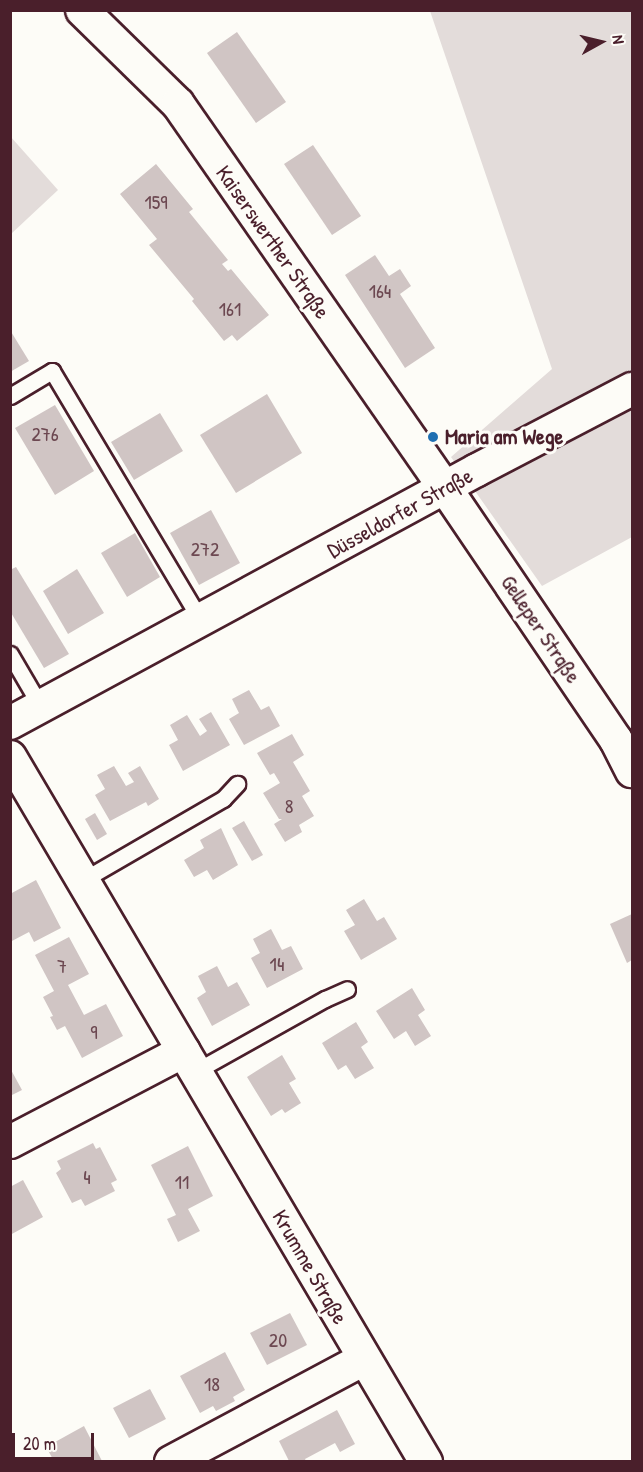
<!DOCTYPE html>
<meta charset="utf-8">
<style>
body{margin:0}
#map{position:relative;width:643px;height:1472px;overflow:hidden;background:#fdfcf7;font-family:"Patrick Hand",sans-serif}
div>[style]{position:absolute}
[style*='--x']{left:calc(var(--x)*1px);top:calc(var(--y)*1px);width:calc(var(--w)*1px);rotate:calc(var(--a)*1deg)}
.green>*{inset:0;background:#e3dcda}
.building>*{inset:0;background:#d0c5c4}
.roads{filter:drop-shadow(2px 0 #4a1f2b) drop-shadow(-2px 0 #4a1f2b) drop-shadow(0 2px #4a1f2b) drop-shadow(0 -2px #4a1f2b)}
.service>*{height:15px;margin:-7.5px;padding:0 7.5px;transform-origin:7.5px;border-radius:7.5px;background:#fdfcf7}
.minor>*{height:32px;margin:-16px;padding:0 16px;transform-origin:16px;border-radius:16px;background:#fdfcf7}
.dots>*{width:16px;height:16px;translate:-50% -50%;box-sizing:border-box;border:3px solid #fdfcf7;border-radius:50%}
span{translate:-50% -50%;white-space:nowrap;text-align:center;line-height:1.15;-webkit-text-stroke:6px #fdfcf7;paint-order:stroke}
.number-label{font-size:20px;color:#6c4851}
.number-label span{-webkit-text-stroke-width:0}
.street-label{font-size:22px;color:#4a1f2b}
.poi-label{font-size:22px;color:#4a1f2b;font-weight:700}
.left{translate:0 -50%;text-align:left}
.frame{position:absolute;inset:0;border:12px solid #4a1f2b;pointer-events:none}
.north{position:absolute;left:571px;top:12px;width:60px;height:60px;-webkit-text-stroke:4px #fdfcf7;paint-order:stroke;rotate:82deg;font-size:16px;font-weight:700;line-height:24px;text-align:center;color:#4a1f2b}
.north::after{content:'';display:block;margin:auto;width:21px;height:27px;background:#4a1f2b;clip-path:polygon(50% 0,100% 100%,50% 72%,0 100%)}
.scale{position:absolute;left:12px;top:1433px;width:82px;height:27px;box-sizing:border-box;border:3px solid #4a1f2b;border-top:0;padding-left:8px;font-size:18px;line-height:21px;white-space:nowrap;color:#4a1f2b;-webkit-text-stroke:4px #fdfcf7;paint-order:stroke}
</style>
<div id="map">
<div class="green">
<div style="clip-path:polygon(430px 11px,632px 11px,632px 537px,542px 586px,451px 457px,552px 369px)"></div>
<div style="clip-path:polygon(10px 136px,58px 190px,11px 234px,10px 234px)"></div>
</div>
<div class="building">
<div style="clip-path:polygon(237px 32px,286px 102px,256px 123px,207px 53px)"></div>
<div style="clip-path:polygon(313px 145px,361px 216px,332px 235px,284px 164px)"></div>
<div style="clip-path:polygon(156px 164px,193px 209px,189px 212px,228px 260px,222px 264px,228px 271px,231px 269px,269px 315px,237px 341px,232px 335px,224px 341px,192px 301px,194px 299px,149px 245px,157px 239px,120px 194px)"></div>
<div style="clip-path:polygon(375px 255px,389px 276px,400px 269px,411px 286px,400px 294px,435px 348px,405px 368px,345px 275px)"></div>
<div style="clip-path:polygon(10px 330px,29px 361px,10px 372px)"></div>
<div style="clip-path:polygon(267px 394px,302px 453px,236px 493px,200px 435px)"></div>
<div style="clip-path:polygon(55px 405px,94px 471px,55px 495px,15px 428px)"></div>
<div style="clip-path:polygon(160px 413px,183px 451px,134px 480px,111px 442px)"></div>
<div style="clip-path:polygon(211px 510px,240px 563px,199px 585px,170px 533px)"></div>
<div style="clip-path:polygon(135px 533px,160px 577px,127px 597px,101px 553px)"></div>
<div style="clip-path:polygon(16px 567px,69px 654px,44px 668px,10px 611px,10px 570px)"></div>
<div style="clip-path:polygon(77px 569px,104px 613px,68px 634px,43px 591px)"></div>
<div style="clip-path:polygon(249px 690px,261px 710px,269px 706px,280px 726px,244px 745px,229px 719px,239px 713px,232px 699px)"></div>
<div style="clip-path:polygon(211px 712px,230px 745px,183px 771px,169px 745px,178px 740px,170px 725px,187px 715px,200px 736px,207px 731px,199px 719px)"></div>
<div style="clip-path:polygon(292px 734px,304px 755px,293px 762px,310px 791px,302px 796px,314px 816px,299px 825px,302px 832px,285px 842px,274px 824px,282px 819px,279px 819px,263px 793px,280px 783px,274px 773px,270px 775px,257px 753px)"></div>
<div style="clip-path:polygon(114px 766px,126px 786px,134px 782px,128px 773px,140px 766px,159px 799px,148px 806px,146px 802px,110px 821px,95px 795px,105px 789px,97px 775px)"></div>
<div style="clip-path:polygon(95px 813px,107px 834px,97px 840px,85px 819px)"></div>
<div style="clip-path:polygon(244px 821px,263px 855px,252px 861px,232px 828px)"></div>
<div style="clip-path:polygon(221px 828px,238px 865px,213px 880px,207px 870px,194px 877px,184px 860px,204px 848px,200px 840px)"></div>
<div style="clip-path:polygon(36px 880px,61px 928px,34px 942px,29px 932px,10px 942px,10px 894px)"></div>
<div style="clip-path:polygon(364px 899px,377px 921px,384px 917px,397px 939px,361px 960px,344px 931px,355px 925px,346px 910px)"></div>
<div style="clip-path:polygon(632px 914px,632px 960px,627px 963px,610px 924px)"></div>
<div style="clip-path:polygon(271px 929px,282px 950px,291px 946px,303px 969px,267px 988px,251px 958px,260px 953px,253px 939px)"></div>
<div style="clip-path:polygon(69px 937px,89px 974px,68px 985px,84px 1015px,106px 1004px,123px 1036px,82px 1058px,65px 1026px,57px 1030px,50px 1017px,53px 1016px,43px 997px,54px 991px,35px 955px)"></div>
<div style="clip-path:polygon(217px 966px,228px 987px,237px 982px,250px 1005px,212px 1026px,197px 998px,206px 992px,198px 976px)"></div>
<div style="clip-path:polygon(412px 988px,425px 1010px,418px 1015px,431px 1036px,415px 1046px,406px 1031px,394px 1039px,376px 1011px)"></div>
<div style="clip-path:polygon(356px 1022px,368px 1042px,361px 1047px,374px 1068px,355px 1079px,346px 1065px,338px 1070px,322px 1043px)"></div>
<div style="clip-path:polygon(282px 1055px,296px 1079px,289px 1083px,301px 1103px,285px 1113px,282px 1109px,271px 1116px,247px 1077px)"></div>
<div style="clip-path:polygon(10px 1068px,22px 1090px,10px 1096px)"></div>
<div style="clip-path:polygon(93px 1143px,96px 1149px,100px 1147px,117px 1180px,111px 1183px,115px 1191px,85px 1206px,81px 1199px,72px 1203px,56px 1173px,61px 1169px,57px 1161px)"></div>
<div style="clip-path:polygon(188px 1146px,213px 1196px,188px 1209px,200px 1231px,178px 1242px,167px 1219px,176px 1215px,151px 1165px)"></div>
<div style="clip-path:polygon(23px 1180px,43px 1217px,10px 1235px,10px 1187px)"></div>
<div style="clip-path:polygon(290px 1313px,307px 1345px,267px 1365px,250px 1333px)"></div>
<div style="clip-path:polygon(225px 1352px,245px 1390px,233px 1397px,235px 1401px,216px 1411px,213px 1406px,200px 1413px,180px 1376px)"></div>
<div style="clip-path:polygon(150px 1389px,166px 1419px,129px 1438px,113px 1408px)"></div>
<div style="clip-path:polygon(337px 1410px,355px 1444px,340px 1452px,335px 1443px,305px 1459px,306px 1461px,289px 1461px,279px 1441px)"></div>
<div style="clip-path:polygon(84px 1426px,102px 1461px,54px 1461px,46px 1447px)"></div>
</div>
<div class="roads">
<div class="service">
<div style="--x:10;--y:396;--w:49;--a:-30.8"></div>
<div style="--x:52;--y:371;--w:291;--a:59.2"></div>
<div style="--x:10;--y:654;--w:61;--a:59.7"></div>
<div style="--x:83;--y:880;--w:162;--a:-30.1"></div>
<div style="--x:223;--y:799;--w:21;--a:-47"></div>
<div style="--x:196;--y:1071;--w:148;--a:-29.2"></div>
<div style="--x:325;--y:999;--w:24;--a:-24"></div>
</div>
<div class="minor">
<div style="--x:82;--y:10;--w:134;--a:44.4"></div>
<div style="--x:178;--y:104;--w:469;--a:55.2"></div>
<div style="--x:446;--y:489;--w:303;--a:55.9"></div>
<div style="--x:616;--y:740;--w:35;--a:63"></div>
<div style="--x:10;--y:723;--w:531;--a:-28.45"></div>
<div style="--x:477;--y:470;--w:175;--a:-27.6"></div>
<div style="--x:10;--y:757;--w:819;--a:59.46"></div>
<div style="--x:10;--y:1142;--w:196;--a:-27.6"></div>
<div style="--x:171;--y:1462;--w:219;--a:-28.1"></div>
</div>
</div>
<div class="dots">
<div style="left:433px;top:437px;background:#1f6fb2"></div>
</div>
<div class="number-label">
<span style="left:156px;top:201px">159</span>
<span style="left:380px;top:290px">164</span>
<span style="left:230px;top:308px">161</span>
<span style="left:45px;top:433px">276</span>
<span style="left:205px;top:548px">272</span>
<span style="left:289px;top:805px">8</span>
<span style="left:277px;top:963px">14</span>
<span style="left:62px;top:965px">7</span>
<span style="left:94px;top:1031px">9</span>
<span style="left:87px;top:1176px">4</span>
<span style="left:182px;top:1181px">11</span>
<span style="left:278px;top:1339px">20</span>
<span style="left:212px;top:1383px">18</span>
</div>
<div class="street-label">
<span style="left:273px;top:242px;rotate:55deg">Kaiserswerther Straße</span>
<span style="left:400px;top:513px;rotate:-29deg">Düsseldorfer Straße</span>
<span style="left:541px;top:629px;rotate:56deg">Gelleper Straße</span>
<span style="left:310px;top:1267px;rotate:60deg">Krumme Straße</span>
</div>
<div class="poi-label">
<span class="left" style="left:445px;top:437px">Maria am Wege</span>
</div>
<div class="frame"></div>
<div class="north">N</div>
<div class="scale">20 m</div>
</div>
